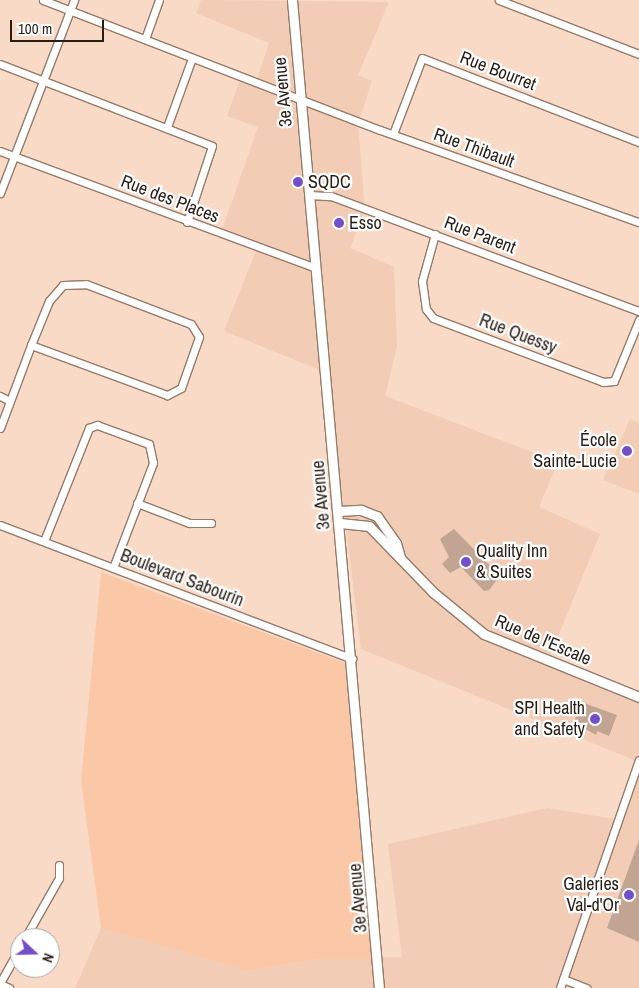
<!DOCTYPE html>
<meta charset="utf-8">
<style>
body{margin:0}
#map{position:relative;width:639px;height:988px;overflow:hidden;background:#f9dac6;font-family:"Archivo Narrow",sans-serif}
div>[style]{position:absolute}
[style*='--x']{left:calc(var(--x)*1px);top:calc(var(--y)*1px);width:calc(var(--w)*1px);rotate:calc(var(--a)*1deg)}
.built>*{inset:0;background:#f2ccb5}
.green>*{inset:0;background:#fac8a7}
.building>*{inset:0;background:#c1a491}
.roads{filter:drop-shadow(1px 0 #967a68) drop-shadow(-1px 0 #967a68) drop-shadow(0 1px #967a68) drop-shadow(0 -1px #967a68)}
.minor>*{height:7px;margin:-3.5px;padding:0 3.5px;transform-origin:3.5px;border-radius:3.5px;background:#fff}
.major>*{height:9px;margin:-4.5px;padding:0 4.5px;transform-origin:4.5px;border-radius:4.5px;background:#fff}
.dots>*{width:14px;height:14px;translate:-50% -50%;box-sizing:border-box;border:2px solid #fff;border-radius:50%}
span{translate:-50% -50%;white-space:nowrap;text-align:center;line-height:1.15;-webkit-text-stroke:4.5px #fff;paint-order:stroke}
.street-label{font-size:18px;color:#291e16}
.poi-label{font-size:18px;color:#291e16}
.left{translate:0 -50%;text-align:left}
.right{translate:-100% -50%;text-align:right}
.north{position:absolute;left:10px;top:928px;width:50px;height:50px;box-sizing:border-box;background:#fff;border:1px solid #a9a5a2;border-radius:50%;rotate:111deg;font-size:14px;font-weight:700;line-height:20px;text-align:center;color:#291e16}
.north::after{content:'';display:block;margin:auto;width:18px;height:22px;background:#724fc8;clip-path:polygon(50% 0,100% 100%,50% 72%,0 100%)}
.scale{position:absolute;left:10px;top:20px;width:94px;height:22px;box-sizing:border-box;border:2px solid #291e16;border-top:0;padding-left:6px;font-size:15px;line-height:18px;white-space:nowrap;color:#291e16;-webkit-text-stroke:4px #fff;paint-order:stroke}
</style>
<div id="map">
<div class="built">
<div style="clip-path:polygon(201px 0,389px 2px,358px 75px,372px 81px,358px 124px,365px 211px,350px 248px,394px 267px,397px 346px,385px 396px,558px 462px,539px 507px,600px 534px,546px 665px,639px 700px,639px 762px,361px 649px,327px 373px,224px 331px,256px 251px,219px 238px,258px 127px,227px 116px,241px 77px,256px 82px,269px 43px,196px 13px)"></div>
<div style="clip-path:polygon(630px 419px,639px 423px,639px 494px,603px 480px)"></div>
<div style="clip-path:polygon(639px 771px,639px 988px,75px 988px,101px 928px,247px 971px,318px 959px,402px 957px,388px 844px,547px 808px,622px 820px)"></div>
</div>
<div class="green">
<div style="clip-path:polygon(101px 572px,348px 664px,374px 959px,318px 959px,247px 971px,101px 928px,81px 781px)"></div>
</div>
<div class="building">
<div style="clip-path:polygon(454px 529px,500px 576px,489px 590px,484px 591px,461px 567px,450px 573px,442px 564px,449px 557px,440px 539px)"></div>
<div style="clip-path:polygon(581px 702px,617px 715px,609px 736px,597px 731px,596px 735px,574px 722px)"></div>
<div style="clip-path:polygon(639px 840px,639px 942px,607px 928px)"></div>
</div>
<div class="roads">
<div class="minor">
<div style="--x:43;--y:0;--w:361;--a:21.1"></div>
<div style="--x:380;--y:130;--w:275;--a:19.6"></div>
<div style="--x:499;--y:0;--w:150;--a:21.1"></div>
<div style="--x:145;--y:39;--w:41;--a:-70.3"></div>
<div style="--x:0;--y:64;--w:227;--a:21.1"></div>
<div style="--x:212;--y:146;--w:80;--a:108.2"></div>
<div style="--x:167;--y:127;--w:73;--a:-70.1"></div>
<div style="--x:393;--y:134;--w:81;--a:-69.1"></div>
<div style="--x:422;--y:58;--w:233;--a:21.2"></div>
<div style="--x:0;--y:151;--w:337;--a:20.3"></div>
<div style="--x:0;--y:193;--w:207;--a:-69"></div>
<div style="--x:309;--y:195;--w:22;--a:3"></div>
<div style="--x:331;--y:196;--w:329;--a:20.5"></div>
<div style="--x:435;--y:234;--w:49;--a:105.5"></div>
<div style="--x:422;--y:281;--w:28;--a:82"></div>
<div style="--x:426;--y:309;--w:11;--a:52"></div>
<div style="--x:433;--y:318;--w:182;--a:20.6"></div>
<div style="--x:603;--y:382;--w:11;--a:-5"></div>
<div style="--x:614;--y:381;--w:66;--a:-67.7"></div>
<div style="--x:0;--y:396;--w:11;--a:27"></div>
<div style="--x:0;--y:428;--w:89;--a:-69.5"></div>
<div style="--x:31;--y:345;--w:48;--a:-67.8"></div>
<div style="--x:49;--y:301;--w:21;--a:-49"></div>
<div style="--x:63;--y:285;--w:23;--a:-2"></div>
<div style="--x:86;--y:284;--w:112;--a:20.9"></div>
<div style="--x:191;--y:324;--w:15;--a:58"></div>
<div style="--x:199;--y:337;--w:54;--a:109.4"></div>
<div style="--x:181;--y:388;--w:16;--a:153"></div>
<div style="--x:167;--y:395;--w:145;--a:-159.8"></div>
<div style="--x:137;--y:503;--w:56;--a:21"></div>
<div style="--x:189;--y:523;--w:22;--a:0"></div>
<div style="--x:0;--y:525;--w:377;--a:20.8"></div>
<div style="--x:44;--y:541;--w:122;--a:-68.3"></div>
<div style="--x:89;--y:428;--w:9;--a:-21"></div>
<div style="--x:97;--y:425;--w:55;--a:20.1"></div>
<div style="--x:149;--y:444;--w:19;--a:78"></div>
<div style="--x:153;--y:463;--w:112;--a:110.9"></div>
<div style="--x:25;--y:938;--w:69;--a:-60.5"></div>
<div style="--x:59;--y:878;--w:13;--a:-90"></div>
<div style="--x:563;--y:979;--w:25;--a:21"></div>
<div style="--x:0;--y:983;--w:41;--a:-60.9"></div>
<div style="--x:0;--y:984;--w:10;--a:24"></div>
<div style="--x:560;--y:988;--w:241;--a:-70.9"></div>
</div>
<div class="major">
<div style="--x:292;--y:0;--w:992;--a:84.97"></div>
<div style="--x:339;--y:511;--w:22;--a:-3"></div>
<div style="--x:361;--y:510;--w:17;--a:21"></div>
<div style="--x:377;--y:516;--w:33;--a:55"></div>
<div style="--x:396;--y:543;--w:15;--a:74"></div>
<div style="--x:340;--y:523;--w:29;--a:6"></div>
<div style="--x:369;--y:526;--w:93;--a:45.9"></div>
<div style="--x:434;--y:593;--w:65;--a:39.4"></div>
<div style="--x:484;--y:634;--w:167;--a:22.1"></div>
</div>
</div>
<div class="dots">
<div style="left:298px;top:182px;background:#724fc8"></div>
<div style="left:339px;top:223px;background:#724fc8"></div>
<div style="left:627px;top:451px;background:#724fc8"></div>
<div style="left:466px;top:562px;background:#724fc8"></div>
<div style="left:595px;top:719px;background:#724fc8"></div>
<div style="left:629px;top:895px;background:#724fc8"></div>
</div>
<div class="street-label">
<span style="left:498px;top:71px;rotate:21deg">Rue Bourret</span>
<span style="left:283px;top:92px;rotate:-95deg">3e Avenue</span>
<span style="left:474px;top:148px;rotate:20deg">Rue Thibault</span>
<span style="left:170px;top:199px;rotate:21deg">Rue des Places</span>
<span style="left:480px;top:235px;rotate:21deg">Rue Parent</span>
<span style="left:518px;top:334px;rotate:21deg">Rue Quessy</span>
<span style="left:321px;top:495px;rotate:-95deg">3e Avenue</span>
<span style="left:182px;top:578px;rotate:21deg">Boulevard Sabourin</span>
<span style="left:543px;top:640px;rotate:23deg">Rue de l'Escale</span>
<span style="left:358px;top:898px;rotate:-95deg">3e Avenue</span>
</div>
<div class="poi-label">
<span class="left" style="left:308px;top:182px">SQDC</span>
<span class="left" style="left:349px;top:223px">Esso</span>
<span class="right" style="left:617px;top:451px">École<br>Sainte-Lucie</span>
<span class="left" style="left:476px;top:562px">Quality Inn<br>&amp; Suites</span>
<span class="right" style="left:585px;top:719px">SPI Health<br>and Safety</span>
<span class="right" style="left:619px;top:895px">Galeries<br>Val-d'Or</span>
</div>
<div class="north">N</div>
<div class="scale">100 m</div>
</div>
